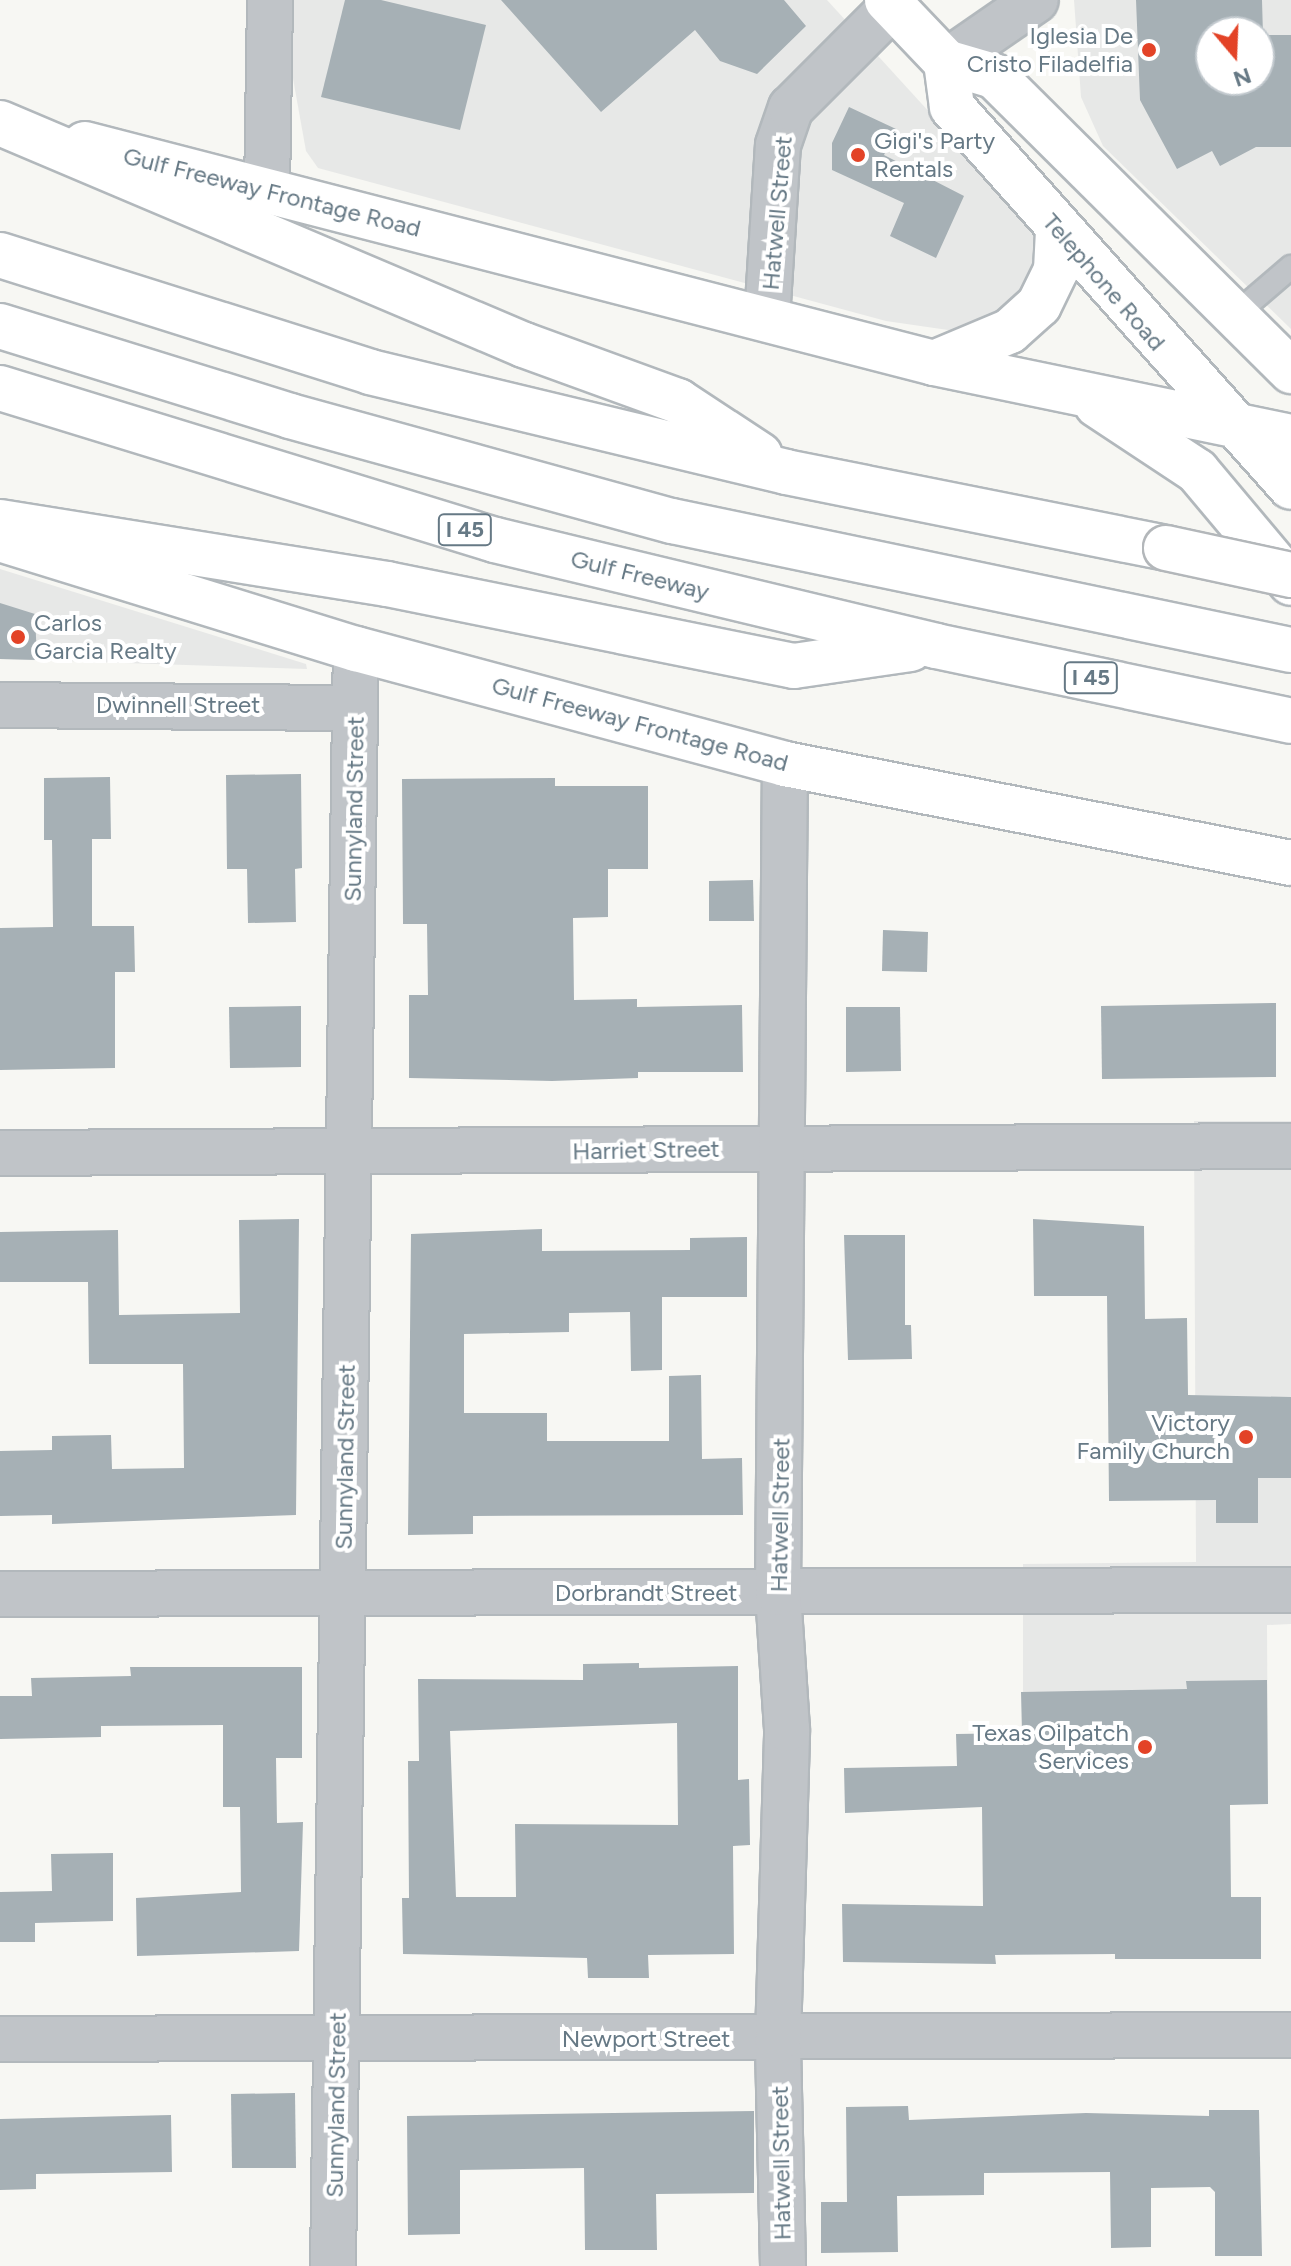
<!DOCTYPE html>
<style>
body{margin:0}
#map{position:relative;width:1291px;height:2266px;overflow:hidden;background:#f7f7f3;font-family:Figtree,sans-serif}
div>[style]{position:absolute}
[style*='--x']{left:calc(var(--x)*1px);top:calc(var(--y)*1px);width:calc(var(--w)*1px);rotate:calc(var(--a)*1deg)}
.built>*{inset:0;background:#e7e8e7}
.building>*{inset:0;background:#a6b0b5}
.roads{filter:drop-shadow(2px 0 #b2b8bc) drop-shadow(-2px 0 #b2b8bc) drop-shadow(0 2px #b2b8bc) drop-shadow(0 -2px #b2b8bc)}
.lane>*{height:22px;margin:-11px;padding:0 11px;transform-origin:11px;border-radius:11px;background:#c0c4c8}
.street>*{height:44px;margin:-22px;padding:0 22px;transform-origin:22px;border-radius:22px;background:#c0c4c8}
.secondary>*{height:44px;margin:-22px;padding:0 22px;transform-origin:22px;border-radius:22px;background:#fff}
.highway>*{height:44px;margin:-22px;padding:0 22px;transform-origin:22px;border-radius:22px;background:#fff}
.bridges{filter:drop-shadow(2px 0 #b3b7ba) drop-shadow(-2px 0 #b3b7ba) drop-shadow(0 2px #b3b7ba) drop-shadow(0 -2px #b3b7ba)}
.highway-bridge>*{height:44px;margin:-22px;padding:0 22px;transform-origin:22px;border-radius:22px;background:#fff}
.dots>*{width:22px;height:22px;translate:-50% -50%;box-sizing:border-box;border:4px solid #fff;border-radius:50%}
span{translate:-50% -50%;white-space:nowrap;text-align:center;line-height:1.15;-webkit-text-stroke:8px #fff;paint-order:stroke}
.shield-label span{padding:2px 6px;background:#fff;border:2px solid;border-radius:6px;-webkit-text-stroke-width:0}
.shield-label{font-size:22px;color:#667985;font-weight:700}
.poi-label{font-size:24px;color:#667985}
.right{translate:-100% -50%;text-align:right}
.left{translate:0 -50%;text-align:left}
.street-label{font-size:24px;color:#667985}
.north{position:absolute;left:1195px;top:16px;width:80px;height:80px;box-sizing:border-box;background:#fff;border:2px solid #c2c9ce;border-radius:50%;rotate:161deg;font-size:22px;font-weight:700;line-height:32px;text-align:center;color:#667985}
.north::after{content:'';display:block;margin:auto;width:28px;height:36px;background:#e34327;clip-path:polygon(50% 0,100% 100%,50% 72%,0 100%)}
</style>
<div id="map">
<div class="built">
<div style="clip-path:polygon(288px 0,827px 0,1015px 206px,1038px 243px,1040px 273px,998px 319px,955px 331px,886px 321px,318px 168px,306px 151px,287px 45px)"></div>
<div style="clip-path:polygon(evenodd,1074px 0,1291px 0,1291px 329px,1103px 146px,1081px 97px,1074px 0,1211px 32px,1259px 32px,1259px 80px,1211px 80px,1211px 32px)"></div>
<div style="clip-path:polygon(0 569px,306px 664px,307px 669px,0 659px)"></div>
<div style="clip-path:polygon(1194px 1121px,1291px 1121px,1291px 1624px,1267px 1625px,1268px 1804px,1023px 1805px,1023px 1564px,1196px 1562px)"></div>
</div>
<div class="building">
<div style="clip-path:polygon(345px 0,381px 0,486px 25px,460px 130px,321px 97px)"></div>
<div style="clip-path:polygon(501px 0,784px 0,806px 26px,757px 74px,720px 61px,695px 30px,601px 112px)"></div>
<div style="clip-path:polygon(evenodd,1136px 0,1262px 0,1263px 35px,1291px 35px,1291px 147px,1256px 147px,1220px 166px,1212px 151px,1177px 169px,1140px 100px,1136px 0,1211px 32px,1259px 32px,1259px 80px,1211px 80px,1211px 32px)"></div>
<div style="clip-path:polygon(849px 107px,896px 129px,884px 155px,964px 196px,936px 258px,890px 236px,904px 203px,832px 170px,832px 143px)"></div>
<div style="clip-path:polygon(0 603px,35px 614px,37px 660px,0 659px)"></div>
<div style="clip-path:polygon(301px 774px,302px 868px,295px 869px,296px 922px,248px 923px,247px 869px,227px 869px,226px 775px)"></div>
<div style="clip-path:polygon(110px 777px,111px 839px,92px 839px,92px 926px,134px 926px,135px 972px,115px 972px,115px 1068px,0 1070px,0 928px,53px 927px,52px 840px,44px 840px,44px 778px)"></div>
<div style="clip-path:polygon(555px 778px,555px 786px,648px 786px,648px 869px,608px 869px,608px 917px,573px 918px,574px 1000px,637px 999px,637px 1007px,742px 1005px,743px 1072px,638px 1072px,638px 1078px,552px 1081px,409px 1078px,409px 995px,428px 995px,427px 924px,403px 924px,402px 779px)"></div>
<div style="clip-path:polygon(753px 880px,754px 921px,709px 921px,709px 881px)"></div>
<div style="clip-path:polygon(883px 930px,928px 932px,927px 972px,882px 971px)"></div>
<div style="clip-path:polygon(1276px 1003px,1276px 1077px,1102px 1079px,1101px 1006px)"></div>
<div style="clip-path:polygon(301px 1006px,301px 1067px,230px 1068px,229px 1007px)"></div>
<div style="clip-path:polygon(846px 1007px,900px 1007px,901px 1071px,846px 1072px)"></div>
<div style="clip-path:polygon(299px 1219px,296px 1515px,52px 1524px,52px 1515px,0 1516px,0 1451px,52px 1450px,52px 1436px,111px 1435px,112px 1469px,184px 1468px,183px 1364px,89px 1364px,88px 1282px,0 1282px,0 1232px,118px 1230px,119px 1315px,240px 1313px,239px 1220px)"></div>
<div style="clip-path:polygon(1033px 1219px,1144px 1226px,1145px 1319px,1187px 1318px,1188px 1395px,1291px 1397px,1291px 1478px,1258px 1478px,1258px 1523px,1216px 1523px,1216px 1500px,1109px 1501px,1107px 1296px,1034px 1296px)"></div>
<div style="clip-path:polygon(542px 1229px,542px 1251px,690px 1250px,690px 1238px,747px 1237px,747px 1297px,662px 1297px,662px 1370px,631px 1371px,630px 1312px,569px 1313px,569px 1332px,464px 1334px,464px 1413px,547px 1413px,547px 1441px,669px 1441px,669px 1376px,701px 1375px,702px 1459px,742px 1458px,743px 1515px,473px 1516px,473px 1534px,408px 1535px,411px 1234px)"></div>
<div style="clip-path:polygon(844px 1235px,905px 1235px,905px 1325px,911px 1325px,912px 1359px,848px 1360px)"></div>
<div style="clip-path:polygon(evenodd,639px 1663px,639px 1668px,738px 1666px,738px 1780px,749px 1779px,750px 1845px,733px 1846px,734px 1954px,648px 1955px,649px 1978px,588px 1978px,587px 1958px,403px 1954px,402px 1898px,409px 1898px,408px 1761px,419px 1761px,418px 1679px,583px 1680px,583px 1664px,639px 1663px,677px 1723px,678px 1825px,515px 1824px,516px 1897px,456px 1897px,450px 1731px,677px 1723px)"></div>
<div style="clip-path:polygon(130px 1667px,302px 1667px,302px 1758px,276px 1758px,277px 1823px,303px 1822px,299px 1951px,137px 1956px,136px 1898px,241px 1892px,240px 1807px,223px 1807px,223px 1725px,101px 1726px,101px 1737px,0 1739px,0 1696px,32px 1696px,31px 1678px,131px 1676px)"></div>
<div style="clip-path:polygon(1267px 1680px,1268px 1804px,1230px 1805px,1231px 1897px,1261px 1897px,1261px 1959px,1115px 1959px,1115px 1954px,995px 1955px,996px 1964px,843px 1962px,842px 1904px,983px 1906px,982px 1807px,845px 1813px,844px 1768px,957px 1766px,956px 1734px,1022px 1733px,1021px 1692px,1187px 1689px,1186px 1681px)"></div>
<div style="clip-path:polygon(113px 1853px,113px 1921px,35px 1923px,35px 1942px,0 1942px,0 1892px,52px 1891px,51px 1854px)"></div>
<div style="clip-path:polygon(295px 2093px,296px 2168px,232px 2168px,231px 2094px)"></div>
<div style="clip-path:polygon(908px 2106px,909px 2120px,1086px 2113px,1209px 2116px,1209px 2110px,1259px 2110px,1262px 2256px,1215px 2256px,1215px 2192px,1210px 2187px,1151px 2188px,1151px 2247px,1111px 2248px,1110px 2172px,984px 2173px,984px 2195px,897px 2196px,898px 2252px,821px 2253px,821px 2202px,847px 2202px,846px 2107px)"></div>
<div style="clip-path:polygon(754px 2111px,754px 2193px,656px 2194px,657px 2250px,585px 2250px,584px 2168px,460px 2170px,460px 2234px,408px 2235px,407px 2116px)"></div>
<div style="clip-path:polygon(171px 2115px,172px 2172px,36px 2174px,36px 2189px,0 2190px,0 2119px)"></div>
</div>
<div class="roads">
<div class="lane">
<div style="--x:1235;--y:315;--w:74;--a:-40.6"></div>
</div>
<div class="street">
<div style="--x:946;--y:62;--w:109;--a:-34.6"></div>
<div style="--x:267;--y:191;--w:191;--a:-89.1"></div>
<div style="--x:767;--y:319;--w:174;--a:-86.4"></div>
<div style="--x:778;--y:145;--w:39;--a:-71"></div>
<div style="--x:791;--y:108;--w:144;--a:-45"></div>
<div style="--x:0;--y:705;--w:355;--a:0.5"></div>
<div style="--x:0;--y:1153;--w:1291;--a:-0.31"></div>
<div style="--x:0;--y:1594;--w:1291;--a:-0.18"></div>
<div style="--x:0;--y:2039;--w:1291;--a:-0.18"></div>
<div style="--x:333;--y:2266;--w:1617;--a:-89.19"></div>
<div style="--x:783;--y:2266;--w:227;--a:-91.3"></div>
<div style="--x:778;--y:2039;--w:310;--a:-88.3"></div>
<div style="--x:787;--y:1729;--w:136;--a:-93.8"></div>
<div style="--x:778;--y:1593;--w:829;--a:-89.52"></div>
</div>
<div class="secondary">
<div style="--x:887;--y:0;--w:86;--a:46.4"></div>
<div style="--x:946;--y:62;--w:50;--a:16.3"></div>
<div style="--x:994;--y:76;--w:419;--a:44.8"></div>
<div style="--x:946;--y:62;--w:45;--a:82.4"></div>
<div style="--x:952;--y:107;--w:509;--a:48.26"></div>
<div style="--x:85;--y:144;--w:877;--a:14.46"></div>
<div style="--x:934;--y:363;--w:365;--a:11.7"></div>
<div style="--x:934;--y:363;--w:82;--a:-22.8"></div>
<div style="--x:1010;--y:331;--w:39;--a:-42"></div>
<div style="--x:1039;--y:305;--w:39;--a:-64"></div>
<div style="--x:1056;--y:270;--w:40;--a:-87.1"></div>
<div style="--x:1097;--y:405;--w:120;--a:33.4"></div>
<div style="--x:1197;--y:471;--w:146;--a:50"></div>
<div style="--x:0;--y:539;--w:373;--a:17.2"></div>
<div style="--x:356;--y:649;--w:444;--a:15"></div>
<div style="--x:785;--y:764;--w:516;--a:11.07"></div>
</div>
<div class="highway">
<div style="--x:0;--y:123;--w:569;--a:22.96"></div>
<div style="--x:524;--y:345;--w:164;--a:20"></div>
<div style="--x:678;--y:401;--w:98;--a:33.4"></div>
<div style="--x:0;--y:255;--w:388;--a:17.5"></div>
<div style="--x:370;--y:372;--w:428;--a:13.5"></div>
<div style="--x:786;--y:472;--w:388;--a:11.3"></div>
<div style="--x:0;--y:326;--w:304;--a:17.2"></div>
<div style="--x:290;--y:416;--w:396;--a:15.4"></div>
<div style="--x:672;--y:521;--w:632;--a:11.77"></div>
<div style="--x:0;--y:388;--w:518;--a:17.07"></div>
<div style="--x:495;--y:540;--w:454;--a:13.5"></div>
<div style="--x:936;--y:646;--w:363;--a:11.9"></div>
<div style="--x:0;--y:522;--w:392;--a:9.1"></div>
<div style="--x:387;--y:584;--w:415;--a:11.4"></div>
<div style="--x:794;--y:666;--w:118;--a:-8.3"></div>
</div>
</div>
<div class="bridges">
<div class="highway-bridge">
<div style="--x:1166;--y:548;--w:128;--a:12.2"></div>
</div>
</div>
<div class="dots">
<div style="left:1149px;top:50px;background:#e34327"></div>
<div style="left:858px;top:155px;background:#e34327"></div>
<div style="left:18px;top:637px;background:#e34327"></div>
<div style="left:1246px;top:1437px;background:#e34327"></div>
<div style="left:1145px;top:1747px;background:#e34327"></div>
</div>
<div class="shield-label">
<span style="left:465px;top:530px">I 45</span>
<span style="left:1091px;top:678px">I 45</span>
</div>
<div class="poi-label">
<span class="right" style="left:1133px;top:50px">Iglesia De<br>Cristo Filadelfia</span>
<span class="left" style="left:874px;top:155px">Gigi's Party<br>Rentals</span>
<span class="left" style="left:34px;top:637px">Carlos<br>Garcia Realty</span>
<span class="right" style="left:1230px;top:1437px">Victory<br>Family Church</span>
<span class="right" style="left:1129px;top:1747px">Texas Oilpatch<br>Services</span>
</div>
<div class="street-label">
<span style="left:272px;top:192px;rotate:14deg">Gulf Freeway Frontage Road</span>
<span style="left:777px;top:213px;rotate:-85deg">Hatwell Street</span>
<span style="left:1104px;top:282px;rotate:49deg">Telephone Road</span>
<span style="left:640px;top:575px;rotate:14deg">Gulf Freeway</span>
<span style="left:178px;top:705px">Dwinnell Street</span>
<span style="left:640px;top:724px;rotate:15deg">Gulf Freeway Frontage Road</span>
<span style="left:354px;top:809px;rotate:-89deg">Sunnyland Street</span>
<span style="left:646px;top:1150px;rotate:-1deg">Harriet Street</span>
<span style="left:345px;top:1457px;rotate:-89deg">Sunnyland Street</span>
<span style="left:780px;top:1515px;rotate:-89deg">Hatwell Street</span>
<span style="left:646px;top:1593px">Dorbrandt Street</span>
<span style="left:646px;top:2039px">Newport Street</span>
<span style="left:336px;top:2105px;rotate:-89deg">Sunnyland Street</span>
<span style="left:781px;top:2163px;rotate:-91deg">Hatwell Street</span>
</div>
<div class="north">N</div>
</div>
